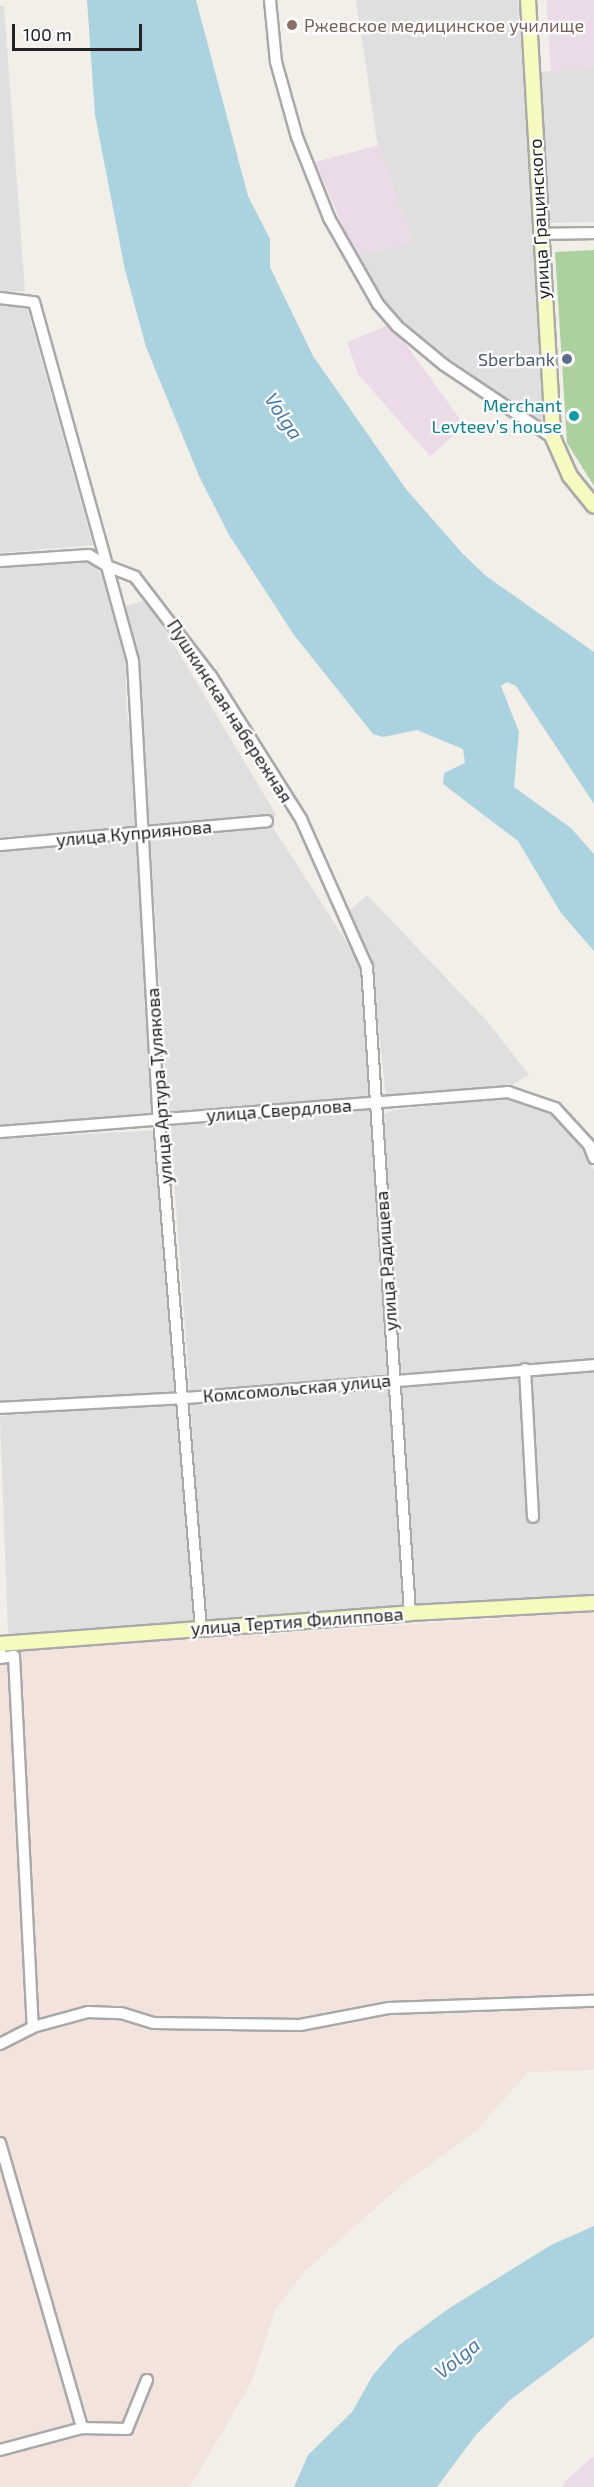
<!DOCTYPE html>
<meta charset="utf-8">
<style>
body{margin:0}
#map{position:relative;width:594px;height:2487px;overflow:hidden;background:#f2efe9;font-family:"Exo 2",sans-serif}
div>[style]{position:absolute}
[style*='--x']{left:calc(var(--x)*1px);top:calc(var(--y)*1px);width:calc(var(--w)*1px);rotate:calc(var(--a)*1deg)}
.residential>*{inset:0;background:#e0dfdf}
.industrial>*{inset:0;background:#ebdbe8}
.military>*{inset:0;background:#f3e3dd}
.forest>*{inset:0;background:#add19e}
.water>*{inset:0;background:#aad3df}
.roads{filter:drop-shadow(2px 0 #a9a9a9) drop-shadow(-2px 0 #a9a9a9) drop-shadow(0 2px #a9a9a9) drop-shadow(0 -2px #a9a9a9)}
.street>*{height:10px;margin:-5px;padding:0 5px;transform-origin:5px;border-radius:5px;background:#fff}
.secondary>*{height:14px;margin:-7px;padding:0 7px;transform-origin:7px;border-radius:7px;background:#f7fabf}
.dots>*{width:16px;height:16px;translate:-50% -50%;box-sizing:border-box;border:3px solid #fff;border-radius:50%}
span{translate:-50% -50%;white-space:nowrap;text-align:center;line-height:1.15;-webkit-text-stroke:4.5px #fff;paint-order:stroke}
.education-label{font-size:18px;color:#785e54}
.left{translate:0 -50%;text-align:left}
.street-label{font-size:18px;color:#222}
.service-label{font-size:18px;color:#4e5e75}
.right{translate:-100% -50%;text-align:right}
.culture-label{font-size:18px;color:#0d838f}
.water-label{font-size:20px;color:#4a7aab;font-style:italic}
.scale{position:absolute;left:12px;top:24px;width:130px;height:27px;box-sizing:border-box;border:3px solid #222;border-top:0;padding-left:8px;font-size:18px;line-height:21px;white-space:nowrap;color:#222;-webkit-text-stroke:4px #fff;paint-order:stroke}
</style>
<div id="map">
<div class="residential">
<div style="clip-path:polygon(356px 0,518px 0,547px 429px,439px 351px,384px 304px,356px 256px,412px 242px,377px 141px)"></div>
<div style="clip-path:polygon(0 6px,4px 6px,25px 291px,0 292px)"></div>
<div style="clip-path:polygon(594px 68px,594px 222px,544px 223px,538px 72px)"></div>
<div style="clip-path:polygon(26px 305px,93px 545px,0 553px,0 306px)"></div>
<div style="clip-path:polygon(87px 559px,103px 575px,126px 657px,126px 702px,141px 828px,0 837px,0 566px)"></div>
<div style="clip-path:polygon(147px 600px,277px 816px,150px 828px,139px 685px,122px 607px)"></div>
<div style="clip-path:polygon(272px 826px,353px 952px,361px 973px,375px 1099px,168px 1112px,150px 838px)"></div>
<div style="clip-path:polygon(139px 840px,158px 1115px,0 1127px,0 851px)"></div>
<div style="clip-path:polygon(367px 895px,487px 1021px,529px 1075px,505px 1089px,386px 1097px,372px 963px,350px 910px)"></div>
<div style="clip-path:polygon(512px 1097px,554px 1110px,587px 1149px,594px 1172px,594px 1363px,401px 1375px,383px 1115px,393px 1110px)"></div>
<div style="clip-path:polygon(376px 1109px,390px 1370px,385px 1377px,190px 1392px,170px 1127px,175px 1122px)"></div>
<div style="clip-path:polygon(158px 1130px,176px 1391px,0 1403px,0 1139px)"></div>
<div style="clip-path:polygon(594px 1371px,594px 1595px,416px 1604px,402px 1386px)"></div>
<div style="clip-path:polygon(390px 1386px,404px 1608px,206px 1622px,190px 1401px)"></div>
<div style="clip-path:polygon(180px 1402px,194px 1621px,8px 1634px,0 1416px)"></div>
</div>
<div class="industrial">
<div style="clip-path:polygon(546px 0,594px 0,594px 68px,551px 71px)"></div>
<div style="clip-path:polygon(379px 145px,412px 243px,356px 256px,315px 162px)"></div>
<div style="clip-path:polygon(391px 324px,465px 426px,430px 456px,358px 374px,347px 342px)"></div>
<div style="clip-path:polygon(594px 2456px,594px 2487px,562px 2487px,566px 2480px)"></div>
</div>
<div class="military">
<div style="clip-path:polygon(594px 1612px,594px 2070px,528px 2072px,476px 2131px,399px 2187px,305px 2271px,275px 2310px,252px 2381px,190px 2487px,0 2487px,0 1652px)"></div>
</div>
<div class="forest">
<div style="clip-path:polygon(594px 250px,594px 486px,567px 443px,555px 252px)"></div>
</div>
<div class="water">
<div style="clip-path:polygon(87px 0,196px 0,248px 196px,270px 239px,270px 267px,313px 356px,406px 489px,463px 554px,486px 576px,594px 652px,594px 804px,516px 686px,507px 682px,501px 686px,519px 732px,514px 787px,571px 828px,594px 854px,594px 951px,561px 913px,518px 841px,443px 784px,444px 773px,465px 763px,463px 749px,417px 730px,383px 737px,373px 734px,294px 635px,229px 535px,199px 476px,146px 347px,125px 270px,95px 115px)"></div>
<div style="clip-path:polygon(594px 2226px,594px 2337px,510px 2400px,475px 2436px,437px 2487px,294px 2487px,308px 2455px,352px 2412px,373px 2375px,398px 2346px,448px 2309px,551px 2245px)"></div>
</div>
<div class="roads">
<div class="street">
<div style="--x:270;--y:0;--w:62;--a:84.5"></div>
<div style="--x:276;--y:62;--w:78;--a:74.4"></div>
<div style="--x:297;--y:137;--w:87;--a:68.4"></div>
<div style="--x:329;--y:218;--w:99;--a:60.3"></div>
<div style="--x:378;--y:304;--w:29;--a:49"></div>
<div style="--x:397;--y:326;--w:61;--a:39.7"></div>
<div style="--x:444;--y:365;--w:131;--a:33.8"></div>
<div style="--x:539;--y:234;--w:55;--a:-1"></div>
<div style="--x:0;--y:298;--w:34;--a:7"></div>
<div style="--x:34;--y:302;--w:274;--a:74.5"></div>
<div style="--x:107;--y:566;--w:30;--a:21"></div>
<div style="--x:135;--y:577;--w:125;--a:52.5"></div>
<div style="--x:211;--y:676;--w:169;--a:57.8"></div>
<div style="--x:301;--y:819;--w:162;--a:66"></div>
<div style="--x:367;--y:967;--w:647;--a:86.19"></div>
<div style="--x:0;--y:561;--w:89;--a:-3.9"></div>
<div style="--x:89;--y:555;--w:21;--a:31"></div>
<div style="--x:107;--y:566;--w:98;--a:74.7"></div>
<div style="--x:133;--y:661;--w:459;--a:86.8"></div>
<div style="--x:159;--y:1119;--w:512;--a:85.29"></div>
<div style="--x:0;--y:845;--w:268;--a:-5.1"></div>
<div style="--x:0;--y:1132;--w:510;--a:-4.5"></div>
<div style="--x:508;--y:1092;--w:50;--a:18.8"></div>
<div style="--x:555;--y:1108;--w:50;--a:47.4"></div>
<div style="--x:589;--y:1145;--w:14;--a:69"></div>
<div style="--x:525;--y:1369;--w:148;--a:86.9"></div>
<div style="--x:0;--y:1408;--w:185;--a:-3.1"></div>
<div style="--x:185;--y:1398;--w:410;--a:-4.6"></div>
<div style="--x:0;--y:1645;--w:13;--a:90"></div>
<div style="--x:0;--y:1658;--w:14;--a:-8"></div>
<div style="--x:14;--y:1656;--w:371;--a:87.1"></div>
<div style="--x:33;--y:2027;--w:57;--a:-15.3"></div>
<div style="--x:88;--y:2012;--w:33;--a:2"></div>
<div style="--x:121;--y:2013;--w:34;--a:17"></div>
<div style="--x:154;--y:2023;--w:146;--a:0.8"></div>
<div style="--x:300;--y:2025;--w:91;--a:-10.8"></div>
<div style="--x:389;--y:2008;--w:205;--a:-2"></div>
<div style="--x:0;--y:2044;--w:37;--a:-27"></div>
<div style="--x:0;--y:2143;--w:297;--a:73.9"></div>
<div style="--x:0;--y:2450;--w:85;--a:-15"></div>
<div style="--x:82;--y:2428;--w:45;--a:1.3"></div>
<div style="--x:127;--y:2429;--w:53;--a:-67.8"></div>
</div>
<div class="secondary">
<div style="--x:528;--y:0;--w:439;--a:86.7"></div>
<div style="--x:553;--y:438;--w:42;--a:65.9"></div>
<div style="--x:570;--y:476;--w:38;--a:51"></div>
<div style="--x:0;--y:1644;--w:411;--a:-4.3"></div>
<div style="--x:410;--y:1613;--w:184;--a:-3.1"></div>
</div>
</div>
<div class="dots">
<div style="left:292px;top:25px;background:#8d6e63"></div>
<div style="left:567px;top:359px;background:#5c6f8a"></div>
<div style="left:574px;top:416px;background:#0f9aa8"></div>
</div>
<div class="education-label">
<span class="left" style="left:304px;top:25px">Ржевское медицинское училище</span>
</div>
<div class="street-label">
<span style="left:539px;top:219px;rotate:-93deg">улица Грацинского</span>
<span style="left:230px;top:711px;rotate:57deg">Пушкинская набережная</span>
<span style="left:134px;top:833px;rotate:-5deg">улица Куприянова</span>
<span style="left:159px;top:1086px;rotate:-94deg">улица Артура Тулякова</span>
<span style="left:279px;top:1110px;rotate:-4deg">улица Свердлова</span>
<span style="left:386px;top:1261px;rotate:-94deg">улица Радищева</span>
<span style="left:297px;top:1388px;rotate:-5deg">Комсомольская улица</span>
<span style="left:297px;top:1621px;rotate:-4deg">улица Тертия Филиппова</span>
</div>
<div class="service-label">
<span class="right" style="left:555px;top:359px">Sberbank</span>
</div>
<div class="culture-label">
<span class="right" style="left:562px;top:416px">Merchant<br>Levteev’s house</span>
</div>
<div class="water-label">
<span style="left:284px;top:416px;rotate:56deg">Volga</span>
<span style="left:457px;top:2358px;rotate:-39deg">Volga</span>
</div>
<div class="scale">100 m</div>
</div>
